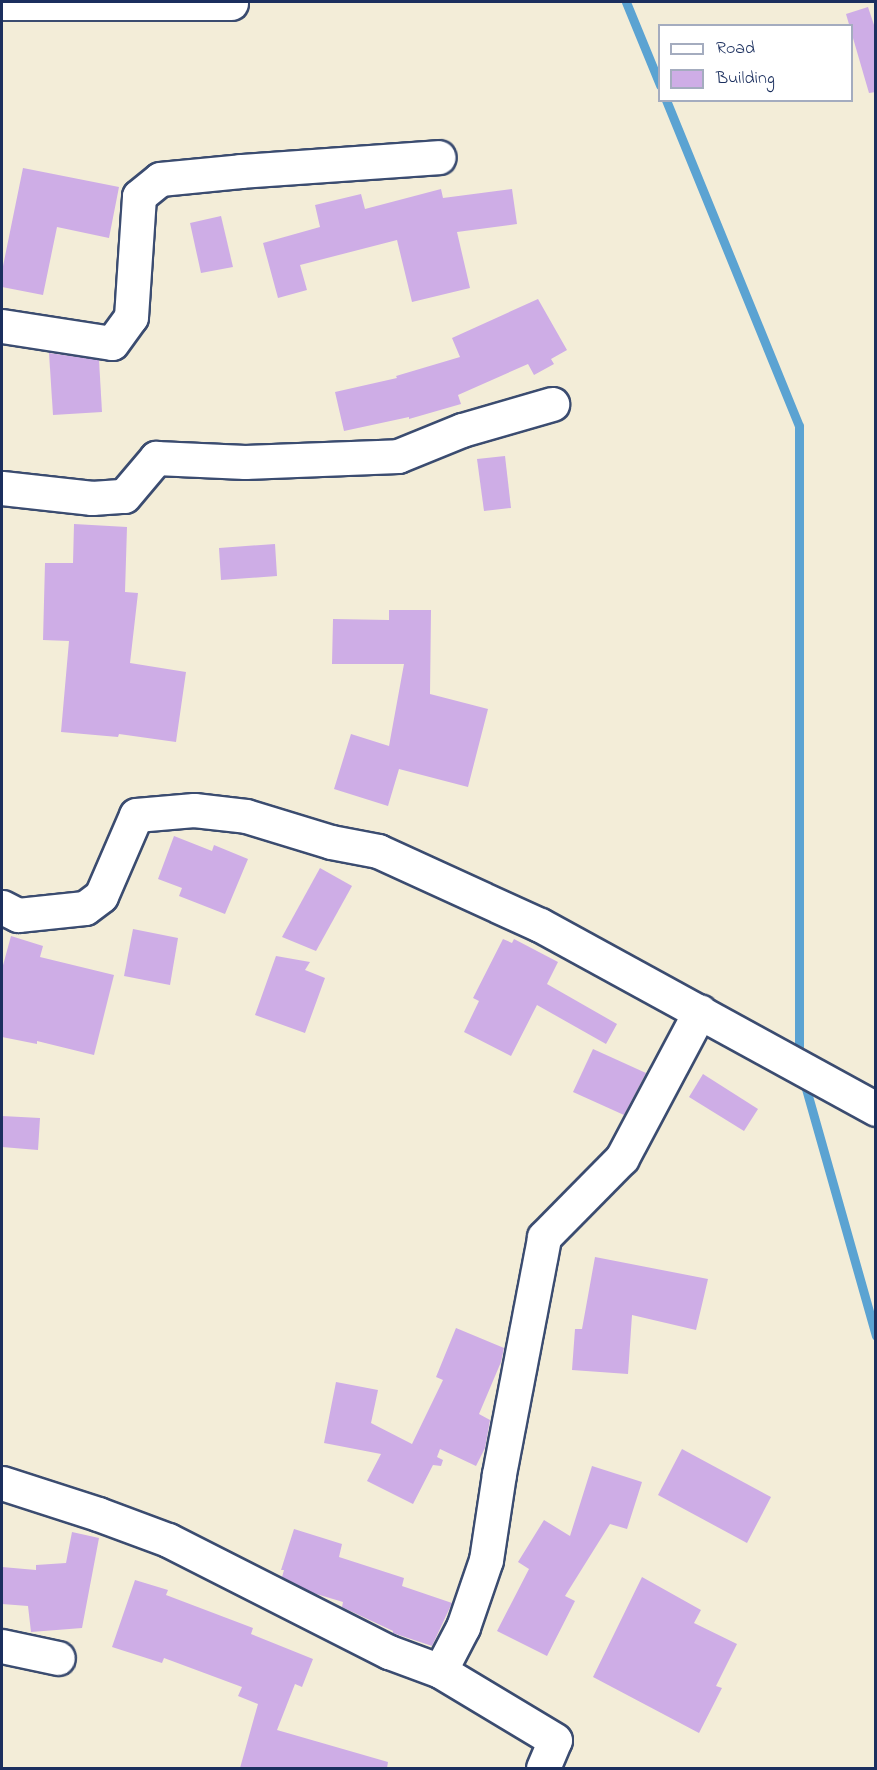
<!DOCTYPE html>
<style>
body{margin:0}
#map{position:relative;width:877px;height:1770px;overflow:hidden;background:#f3edd8;font-family:"Indie Flower",sans-serif}
div>[style]{position:absolute}
[style*='--x']{left:calc(var(--x)*1px);top:calc(var(--y)*1px);width:calc(var(--w)*1px);rotate:calc(var(--a)*1deg)}
.stream>*{height:9px;margin:-4.5px;padding:0 4.5px;transform-origin:4.5px;border-radius:4.5px;background:#5ba3d2}
.building>*{inset:0;background:#ceade6}
.roads{filter:drop-shadow(2px 0 #3b4c70) drop-shadow(-2px 0 #3b4c70) drop-shadow(0 2px #3b4c70) drop-shadow(0 -2px #3b4c70)}
.minor>*{height:33px;margin:-16.5px;padding:0 16.5px;transform-origin:16.5px;border-radius:16.5px;background:#fff}
span{translate:-50% -50%;white-space:nowrap;text-align:center;line-height:1.15;-webkit-text-stroke:4.5px #fff;paint-order:stroke}
.frame{position:absolute;inset:0;border:3px solid #1b2f5e;pointer-events:none}
.legend{position:absolute;left:658px;top:24px;width:195px;height:78px;box-sizing:border-box;background:#fff;border:2px solid #a4acbf;margin:0;padding:8px 10px;list-style:none;font-size:18px;color:#1b2f5e}
.legend li{display:flex;align-items:center;gap:12px;height:30px}
.legend b{width:30px;border:2px solid #a4acbf}
</style>
<div id="map">
<div class="stream">
<div style="--x:626;--y:2;--w:90;--a:67.7"></div>
<div style="--x:666;--y:100;--w:352;--a:67.8"></div>
<div style="--x:799;--y:426;--w:633;--a:90"></div>
<div style="--x:803;--y:1078;--w:268;--a:74.2"></div>
</div>
<div class="building">
<div style="clip-path:polygon(868px 7px,876px 31px,876px 92px,869px 93px,846px 14px)"></div>
<div style="clip-path:polygon(23px 168px,119px 187px,109px 238px,57px 227px,43px 295px,2px 287px,2px 271px)"></div>
<div style="clip-path:polygon(441px 189px,443px 198px,512px 189px,517px 224px,457px 232px,470px 288px,412px 302px,397px 240px,300px 265px,307px 290px,278px 298px,263px 243px,320px 227px,315px 205px,361px 194px,365px 209px)"></div>
<div style="clip-path:polygon(221px 216px,233px 267px,201px 273px,190px 223px)"></div>
<div style="clip-path:polygon(538px 299px,567px 350px,551px 359px,554px 364px,534px 375px,528px 364px,458px 395px,461px 404px,409px 419px,409px 417px,344px 431px,335px 392px,397px 378px,396px 376px,460px 357px,452px 338px)"></div>
<div style="clip-path:polygon(49px 353px,99px 360px,102px 412px,53px 415px)"></div>
<div style="clip-path:polygon(505px 456px,511px 508px,484px 511px,477px 459px)"></div>
<div style="clip-path:polygon(74px 524px,127px 527px,125px 592px,138px 593px,130px 663px,186px 672px,176px 742px,119px 734px,118px 737px,61px 732px,69px 641px,43px 640px,45px 563px,73px 563px)"></div>
<div style="clip-path:polygon(275px 544px,277px 576px,221px 580px,219px 548px)"></div>
<div style="clip-path:polygon(389px 610px,431px 610px,430px 694px,488px 709px,468px 787px,399px 769px,388px 806px,334px 789px,351px 734px,389px 746px,404px 664px,332px 664px,333px 619px,389px 620px)"></div>
<div style="clip-path:polygon(174px 836px,212px 851px,214px 845px,248px 859px,225px 914px,179px 896px,182px 888px,158px 879px)"></div>
<div style="clip-path:polygon(320px 868px,352px 886px,316px 951px,282px 937px)"></div>
<div style="clip-path:polygon(133px 929px,178px 938px,170px 985px,124px 976px)"></div>
<div style="clip-path:polygon(11px 936px,43px 946px,40px 957px,114px 975px,94px 1055px,37px 1041px,37px 1044px,2px 1037px,2px 969px)"></div>
<div style="clip-path:polygon(503px 939px,512px 943px,514px 939px,558px 962px,547px 984px,617px 1024px,606px 1044px,537px 1005px,511px 1056px,464px 1032px,479px 1001px,473px 998px)"></div>
<div style="clip-path:polygon(276px 956px,310px 962px,305px 970px,325px 978px,305px 1033px,255px 1015px)"></div>
<div style="clip-path:polygon(593px 1049px,646px 1073px,624px 1115px,573px 1092px)"></div>
<div style="clip-path:polygon(703px 1074px,758px 1109px,744px 1131px,689px 1097px)"></div>
<div style="clip-path:polygon(2px 1116px,40px 1118px,38px 1150px,2px 1147px)"></div>
<div style="clip-path:polygon(595px 1257px,708px 1279px,696px 1330px,632px 1315px,628px 1374px,572px 1370px,575px 1329px,582px 1329px)"></div>
<div style="clip-path:polygon(456px 1328px,504px 1348px,501px 1362px,479px 1414px,490px 1420px,485px 1448px,476px 1466px,440px 1449px,437px 1457px,443px 1460px,441px 1466px,433px 1465px,413px 1504px,367px 1481px,381px 1454px,324px 1443px,336px 1382px,378px 1390px,371px 1423px,412px 1444px,443px 1380px,436px 1377px)"></div>
<div style="clip-path:polygon(682px 1449px,771px 1497px,747px 1543px,658px 1495px)"></div>
<div style="clip-path:polygon(592px 1466px,642px 1482px,627px 1529px,610px 1524px,565px 1596px,575px 1601px,547px 1656px,497px 1631px,529px 1569px,518px 1562px,544px 1520px,570px 1536px)"></div>
<div style="clip-path:polygon(294px 1529px,342px 1544px,339px 1557px,404px 1578px,402px 1586px,452px 1603px,432px 1646px,393px 1633px,393px 1631px,342px 1607px,343px 1602px,313px 1593px,282px 1577px,284px 1570px,281px 1570px)"></div>
<div style="clip-path:polygon(72px 1532px,99px 1538px,82px 1628px,31px 1632px,28px 1606px,2px 1604px,2px 1567px,36px 1570px,36px 1565px,66px 1563px)"></div>
<div style="clip-path:polygon(642px 1577px,701px 1610px,694px 1623px,737px 1644px,716px 1686px,722px 1688px,699px 1733px,593px 1677px)"></div>
<div style="clip-path:polygon(135px 1580px,168px 1590px,166px 1595px,253px 1628px,251px 1634px,313px 1659px,302px 1687px,295px 1684px,277px 1730px,388px 1762px,387px 1768px,240px 1768px,258px 1704px,238px 1696px,242px 1687px,164px 1658px,162px 1663px,112px 1647px)"></div>
</div>
<div class="roads">
<div class="minor">
<div style="--x:2;--y:3;--w:229;--a:0"></div>
<div style="--x:2;--y:326;--w:111;--a:8.8"></div>
<div style="--x:112;--y:343;--w:32;--a:-54"></div>
<div style="--x:131;--y:317;--w:121;--a:-86.2"></div>
<div style="--x:139;--y:196;--w:27;--a:-39"></div>
<div style="--x:160;--y:179;--w:81;--a:-5.6"></div>
<div style="--x:241;--y:171;--w:198;--a:-4"></div>
<div style="--x:2;--y:488;--w:91;--a:6.3"></div>
<div style="--x:92;--y:498;--w:32;--a:-4"></div>
<div style="--x:124;--y:496;--w:50;--a:-49.9"></div>
<div style="--x:156;--y:458;--w:89;--a:2.6"></div>
<div style="--x:245;--y:462;--w:153;--a:-2.2"></div>
<div style="--x:398;--y:456;--w:69;--a:-22.1"></div>
<div style="--x:462;--y:430;--w:94;--a:-16.1"></div>
<div style="--x:2;--y:907;--w:18;--a:27"></div>
<div style="--x:18;--y:915;--w:67;--a:-6"></div>
<div style="--x:85;--y:908;--w:20;--a:-37"></div>
<div style="--x:101;--y:896;--w:88;--a:-66.6"></div>
<div style="--x:136;--y:815;--w:58;--a:-4.9"></div>
<div style="--x:194;--y:810;--w:52;--a:6.6"></div>
<div style="--x:246;--y:816;--w:89;--a:17"></div>
<div style="--x:331;--y:842;--w:48;--a:10.8"></div>
<div style="--x:378;--y:851;--w:178;--a:24.6"></div>
<div style="--x:540;--y:925;--w:383;--a:28.7"></div>
<div style="--x:2;--y:1483;--w:101;--a:17.9"></div>
<div style="--x:98;--y:1514;--w:75;--a:20.4"></div>
<div style="--x:168;--y:1540;--w:248;--a:26.9"></div>
<div style="--x:389;--y:1652;--w:54;--a:20.4"></div>
<div style="--x:2;--y:1646;--w:57;--a:12.1"></div>
<div style="--x:543;--y:1768;--w:30;--a:-67"></div>
<div style="--x:555;--y:1740;--w:134;--a:-149"></div>
<div style="--x:440;--y:1671;--w:50;--a:-62.4"></div>
<div style="--x:463;--y:1627;--w:71;--a:-71.1"></div>
<div style="--x:486;--y:1560;--w:87;--a:-81.4"></div>
<div style="--x:499;--y:1474;--w:241;--a:-79.2"></div>
<div style="--x:544;--y:1237;--w:111;--a:-45.4"></div>
<div style="--x:622;--y:1158;--w:166;--a:-62"></div>
</div>
</div>
<div class="frame"></div>
<ul class="legend">
<li><b style="height:8px;background:#fff"></b>Road</li>
<li><b style="height:16px;background:#ceade6"></b>Building</li>
</ul>
</div>
